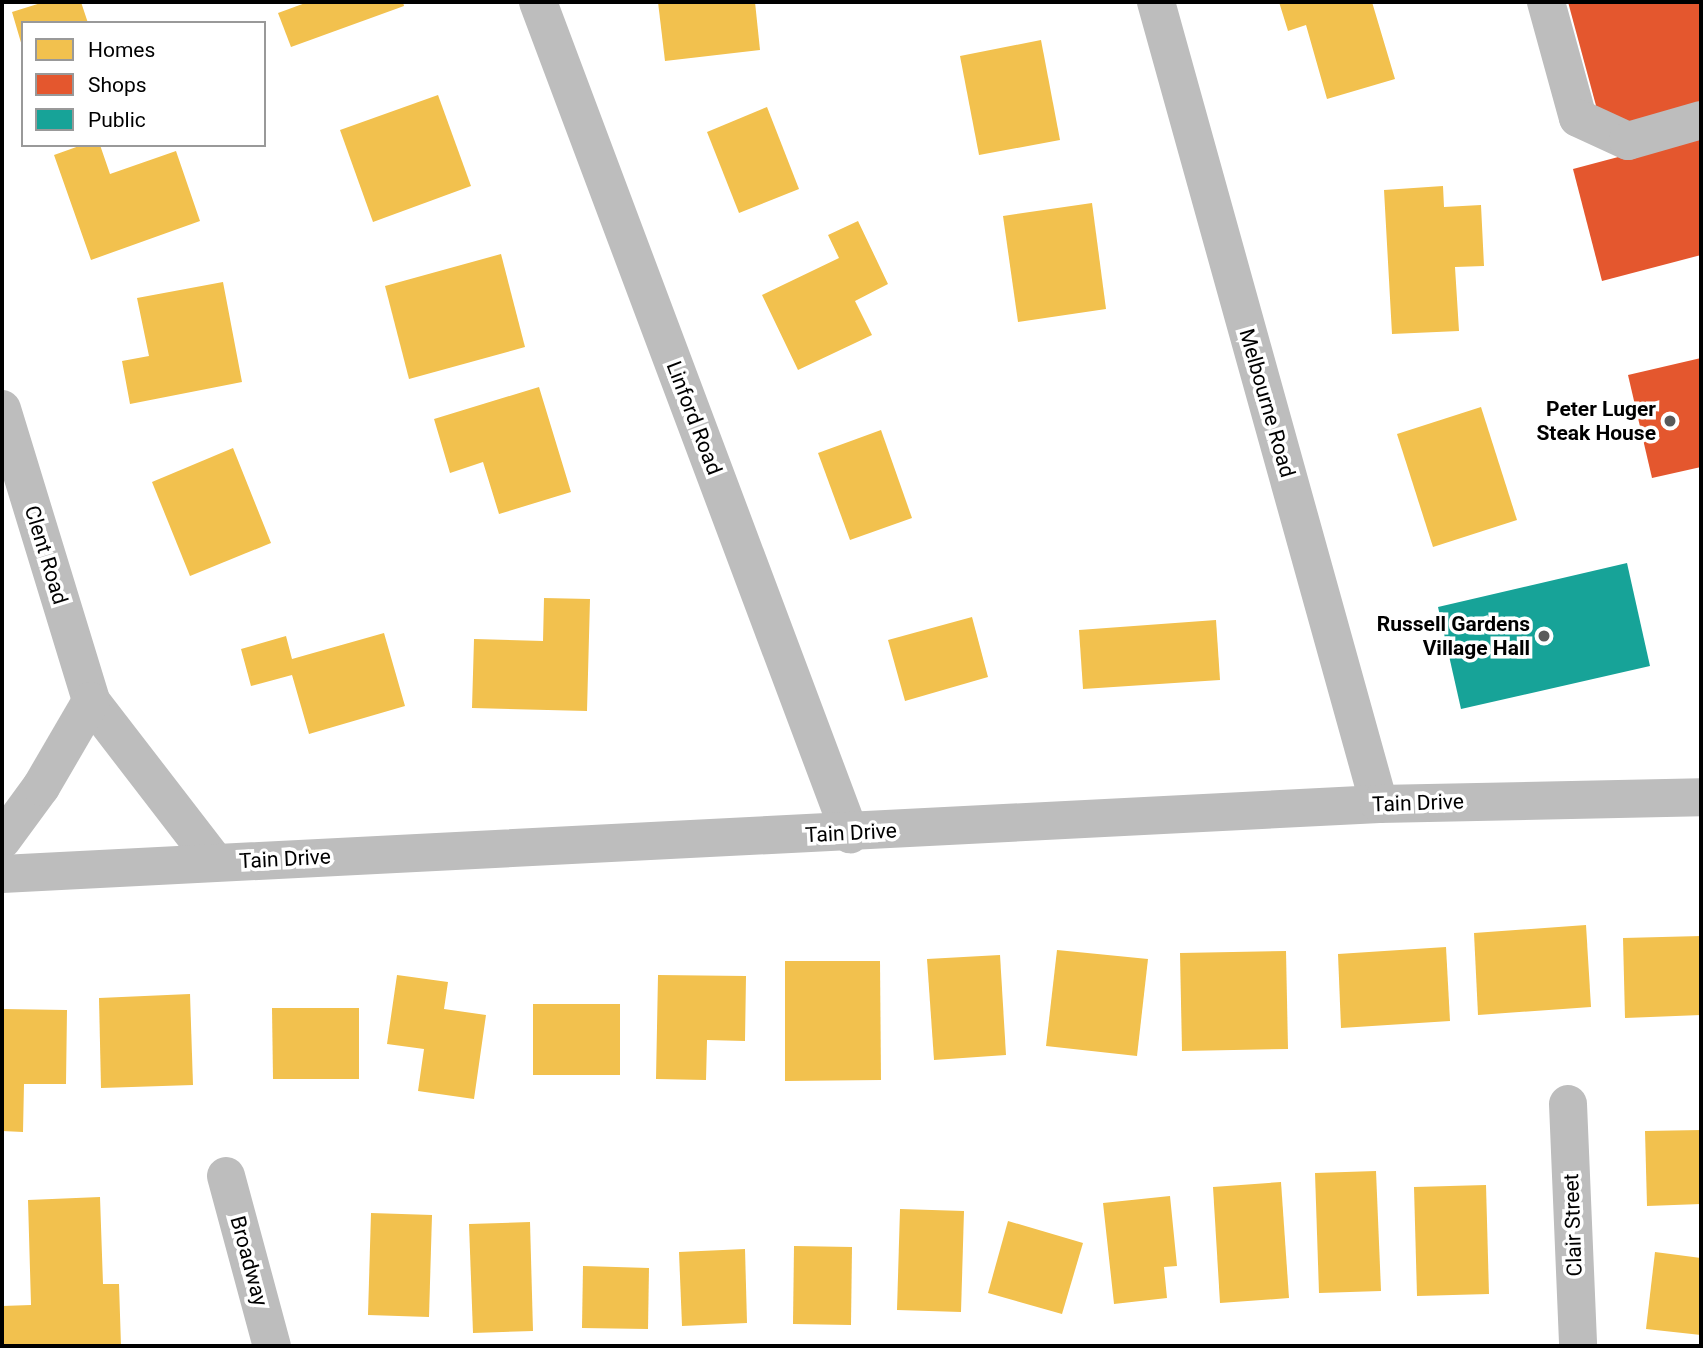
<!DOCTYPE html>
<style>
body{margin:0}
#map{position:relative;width:1703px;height:1348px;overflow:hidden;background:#fff;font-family:Roboto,sans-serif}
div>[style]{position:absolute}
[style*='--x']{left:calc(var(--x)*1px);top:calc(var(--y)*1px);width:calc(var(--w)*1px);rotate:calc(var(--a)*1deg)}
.homes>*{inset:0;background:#f2c14e}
.shops>*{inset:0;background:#e4572e}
.public>*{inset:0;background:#17a398}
.minor>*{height:38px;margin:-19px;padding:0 19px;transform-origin:19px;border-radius:19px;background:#bdbdbd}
.dots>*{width:19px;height:19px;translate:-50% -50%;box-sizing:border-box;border:4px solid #fff;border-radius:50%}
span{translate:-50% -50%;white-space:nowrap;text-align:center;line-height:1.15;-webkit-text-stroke:7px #fff;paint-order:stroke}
.street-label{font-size:21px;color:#000}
.poi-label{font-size:21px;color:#000;font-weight:700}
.right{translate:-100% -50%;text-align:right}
.frame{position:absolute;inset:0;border:4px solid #000;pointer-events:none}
.legend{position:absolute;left:21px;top:21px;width:245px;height:126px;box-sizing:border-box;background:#fff;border:2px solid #999;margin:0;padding:9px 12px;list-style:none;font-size:21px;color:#000}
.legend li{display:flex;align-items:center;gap:14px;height:35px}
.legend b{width:35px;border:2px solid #999}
</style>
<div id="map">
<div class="homes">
<div style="clip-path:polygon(44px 2px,81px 2px,88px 23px,23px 23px,22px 46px,12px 12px)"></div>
<div style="clip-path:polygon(308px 2px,403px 2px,404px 6px,291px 47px,278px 13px)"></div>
<div style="clip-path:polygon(658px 2px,755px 2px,760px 50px,665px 61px)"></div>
<div style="clip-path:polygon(1279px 2px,1372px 2px,1395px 79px,1327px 99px,1306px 25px,1288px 31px)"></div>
<div style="clip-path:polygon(1041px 40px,1060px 140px,979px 155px,960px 56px)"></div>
<div style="clip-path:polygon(438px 95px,471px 186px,373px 222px,340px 130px)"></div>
<div style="clip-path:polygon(767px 107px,799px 189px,739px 213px,707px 132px)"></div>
<div style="clip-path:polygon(82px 145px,100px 145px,110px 174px,176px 151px,200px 221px,91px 260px,54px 155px)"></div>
<div style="clip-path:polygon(1443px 186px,1444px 207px,1481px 205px,1484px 266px,1455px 267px,1459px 331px,1392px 334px,1384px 190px)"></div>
<div style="clip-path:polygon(1092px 203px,1106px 309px,1018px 322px,1003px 216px)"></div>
<div style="clip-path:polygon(858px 221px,888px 284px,855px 301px,872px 335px,798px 370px,762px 295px,839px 258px,828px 235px)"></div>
<div style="clip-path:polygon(501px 254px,525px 347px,409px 379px,385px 286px)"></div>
<div style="clip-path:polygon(223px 282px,242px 382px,130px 404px,122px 361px,149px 356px,137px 298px)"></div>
<div style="clip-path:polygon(539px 387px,571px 492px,499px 514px,483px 462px,450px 473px,434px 419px)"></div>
<div style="clip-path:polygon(1481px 407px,1517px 520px,1433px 547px,1397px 434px)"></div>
<div style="clip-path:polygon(881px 430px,912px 518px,850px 540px,818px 453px)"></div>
<div style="clip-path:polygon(233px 448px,271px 543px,190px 576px,152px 482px)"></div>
<div style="clip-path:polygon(544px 598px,590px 599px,587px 711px,472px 708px,474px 639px,543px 641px)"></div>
<div style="clip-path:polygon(972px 617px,988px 677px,905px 701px,888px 640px)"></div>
<div style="clip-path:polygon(1216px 620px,1220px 680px,1083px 689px,1079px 630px)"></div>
<div style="clip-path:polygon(384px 633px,405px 706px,309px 734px,292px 675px,251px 686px,241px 649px,286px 636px,292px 659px)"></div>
<div style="clip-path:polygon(1586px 925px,1591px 1007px,1478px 1015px,1474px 933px)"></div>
<div style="clip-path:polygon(1701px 936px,1701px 1015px,1625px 1018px,1623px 938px)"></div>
<div style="clip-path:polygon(1446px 947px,1450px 1021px,1341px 1028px,1338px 954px)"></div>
<div style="clip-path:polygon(1057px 950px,1148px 959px,1137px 1056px,1046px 1046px)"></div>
<div style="clip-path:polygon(1286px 951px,1288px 1049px,1182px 1051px,1180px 953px)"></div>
<div style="clip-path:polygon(1000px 955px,1006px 1055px,934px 1060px,927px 959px)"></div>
<div style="clip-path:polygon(785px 961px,880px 961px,881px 1080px,785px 1081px)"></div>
<div style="clip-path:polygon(397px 975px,448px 982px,444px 1009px,486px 1015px,474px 1099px,418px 1091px,424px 1049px,387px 1044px)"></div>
<div style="clip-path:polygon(658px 975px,746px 976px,745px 1041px,707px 1040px,706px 1080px,656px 1079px)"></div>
<div style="clip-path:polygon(190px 994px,193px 1085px,101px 1088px,99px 998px)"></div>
<div style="clip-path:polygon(533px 1004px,620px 1004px,620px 1075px,533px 1075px)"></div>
<div style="clip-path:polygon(272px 1008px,359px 1008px,359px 1079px,273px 1079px)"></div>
<div style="clip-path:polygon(2px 1009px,67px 1010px,66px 1084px,24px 1084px,23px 1132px,2px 1131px)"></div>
<div style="clip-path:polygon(1701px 1130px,1701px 1204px,1647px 1206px,1645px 1131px)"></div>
<div style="clip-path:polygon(1376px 1171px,1381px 1291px,1319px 1293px,1315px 1173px)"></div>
<div style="clip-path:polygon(1281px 1182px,1289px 1298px,1220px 1303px,1213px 1187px)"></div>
<div style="clip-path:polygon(1486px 1185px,1489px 1294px,1417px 1296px,1414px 1187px)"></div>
<div style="clip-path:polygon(1170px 1196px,1177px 1266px,1164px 1267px,1167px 1298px,1114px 1304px,1103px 1203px)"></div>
<div style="clip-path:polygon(100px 1197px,103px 1284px,119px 1284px,121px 1346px,2px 1346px,2px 1306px,31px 1305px,28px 1200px)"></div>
<div style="clip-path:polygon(900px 1209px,964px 1211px,961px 1312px,897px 1310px)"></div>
<div style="clip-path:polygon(371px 1213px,432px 1215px,429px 1317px,368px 1315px)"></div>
<div style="clip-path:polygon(1008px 1221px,1083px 1243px,1062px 1314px,988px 1293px)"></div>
<div style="clip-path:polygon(530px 1222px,533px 1331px,473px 1333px,469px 1224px)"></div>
<div style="clip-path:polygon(794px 1246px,852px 1247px,851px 1325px,793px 1324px)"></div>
<div style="clip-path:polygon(745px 1249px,747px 1323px,682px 1326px,679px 1252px)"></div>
<div style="clip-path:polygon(1655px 1252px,1701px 1258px,1701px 1335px,1646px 1329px)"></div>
<div style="clip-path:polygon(583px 1266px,649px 1268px,648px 1329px,582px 1328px)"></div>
</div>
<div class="shops">
<div style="clip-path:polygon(1568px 2px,1701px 2px,1701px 108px,1629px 129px,1598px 113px)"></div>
<div style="clip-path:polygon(1701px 135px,1701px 255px,1602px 281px,1573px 169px)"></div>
<div style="clip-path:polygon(1701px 358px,1701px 467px,1652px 478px,1628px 375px)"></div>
</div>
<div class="public">
<div style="clip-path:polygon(1627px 563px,1650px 666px,1461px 709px,1438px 607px)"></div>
</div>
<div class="minor">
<div style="--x:538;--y:2;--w:889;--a:69.44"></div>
<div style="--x:1156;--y:2;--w:832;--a:74.46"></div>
<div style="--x:1546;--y:2;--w:120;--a:74.6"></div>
<div style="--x:1578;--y:118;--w:55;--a:24.7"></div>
<div style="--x:1628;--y:141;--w:76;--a:-16"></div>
<div style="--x:2;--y:409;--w:305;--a:73"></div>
<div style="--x:91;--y:701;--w:203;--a:52.4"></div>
<div style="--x:2;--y:840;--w:66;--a:-53.7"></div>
<div style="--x:41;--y:787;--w:99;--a:-59.8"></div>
<div style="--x:2;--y:874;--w:1379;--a:-2.91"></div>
<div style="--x:1379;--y:804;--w:322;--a:-1.2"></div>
<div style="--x:1568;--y:1104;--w:242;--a:87.6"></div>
<div style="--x:226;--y:1176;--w:176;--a:74.9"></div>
</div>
<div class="dots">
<div style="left:1670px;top:421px;background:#595959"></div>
<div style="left:1544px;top:636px;background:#595959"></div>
</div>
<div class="street-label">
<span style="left:1267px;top:403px;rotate:74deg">Melbourne Road</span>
<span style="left:694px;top:418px;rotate:69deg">Linford Road</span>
<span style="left:46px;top:555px;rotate:73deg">Clent Road</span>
<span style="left:1418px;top:803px;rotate:-2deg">Tain Drive</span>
<span style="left:851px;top:833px;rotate:-3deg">Tain Drive</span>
<span style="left:285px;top:859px;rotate:-3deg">Tain Drive</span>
<span style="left:1573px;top:1225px;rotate:-92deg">Clair Street</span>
<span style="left:249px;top:1261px;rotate:75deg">Broadway</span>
</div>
<div class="poi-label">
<span class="right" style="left:1656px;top:421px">Peter Luger<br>Steak House</span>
<span class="right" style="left:1530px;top:636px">Russell Gardens<br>Village Hall</span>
</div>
<div class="frame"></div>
<ul class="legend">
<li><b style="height:19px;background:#f2c14e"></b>Homes</li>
<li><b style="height:19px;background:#e4572e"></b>Shops</li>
<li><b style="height:19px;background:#17a398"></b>Public</li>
</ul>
</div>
